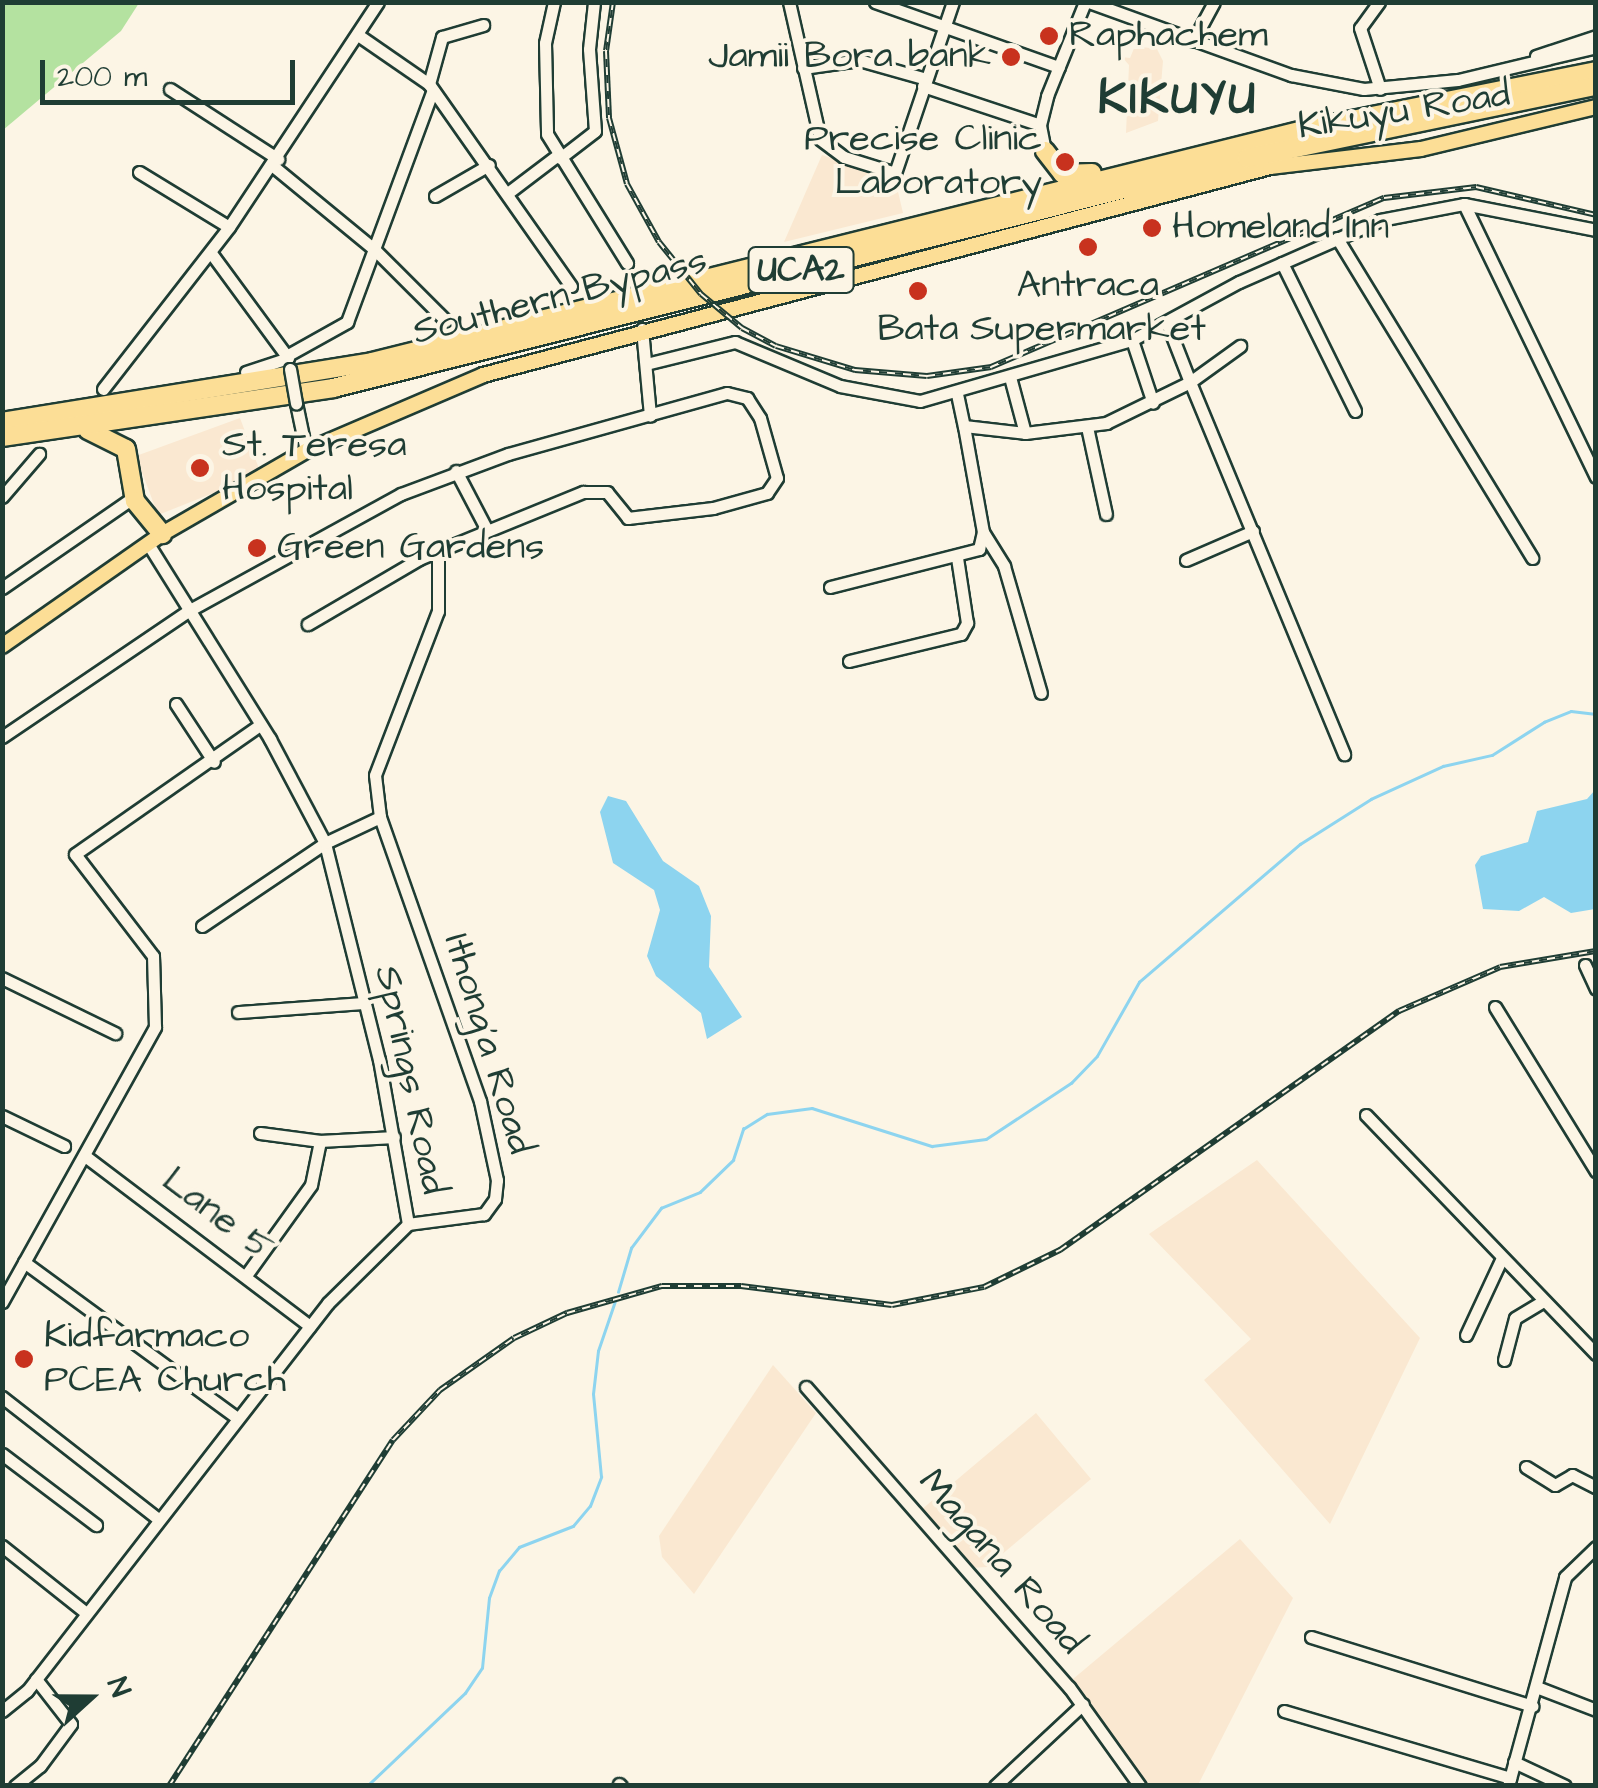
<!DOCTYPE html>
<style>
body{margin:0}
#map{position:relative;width:1598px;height:1788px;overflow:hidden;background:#fcf5e5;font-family:"Architects Daughter",sans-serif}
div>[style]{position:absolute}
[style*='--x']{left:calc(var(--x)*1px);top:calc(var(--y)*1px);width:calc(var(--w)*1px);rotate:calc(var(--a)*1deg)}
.built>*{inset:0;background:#fae8d1}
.green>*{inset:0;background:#b4e2a0}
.water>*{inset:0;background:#8dd4ef}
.stream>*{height:2.5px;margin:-1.25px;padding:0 1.25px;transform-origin:1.25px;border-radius:1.25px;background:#8dd4ef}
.roads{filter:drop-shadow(2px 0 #1f3d34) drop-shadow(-2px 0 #1f3d34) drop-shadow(0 2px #1f3d34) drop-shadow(0 -2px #1f3d34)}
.minor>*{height:11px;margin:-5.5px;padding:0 5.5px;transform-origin:5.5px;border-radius:5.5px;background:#fcf5e5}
.major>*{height:14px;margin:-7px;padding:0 7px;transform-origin:7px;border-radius:7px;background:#fcde96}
.highway>*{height:18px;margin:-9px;padding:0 9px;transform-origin:9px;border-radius:9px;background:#fcde96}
.rail>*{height:6px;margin-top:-3px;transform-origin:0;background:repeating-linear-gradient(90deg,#fcf5e5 0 8px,#1f3d34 0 16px);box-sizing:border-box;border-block:2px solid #1f3d34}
.bridges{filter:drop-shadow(2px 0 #1f3d34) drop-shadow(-2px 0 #1f3d34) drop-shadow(0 2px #1f3d34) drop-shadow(0 -2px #1f3d34)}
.minor-bridge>*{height:11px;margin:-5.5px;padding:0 5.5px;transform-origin:5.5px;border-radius:5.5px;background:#fcf5e5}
.dots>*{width:28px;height:28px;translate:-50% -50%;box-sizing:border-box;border:5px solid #fcf5e5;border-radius:50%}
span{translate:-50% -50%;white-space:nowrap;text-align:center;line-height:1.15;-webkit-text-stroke:8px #fcf5e5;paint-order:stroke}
.shield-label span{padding:2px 8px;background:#fcf5e5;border:2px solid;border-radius:8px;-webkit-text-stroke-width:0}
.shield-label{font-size:35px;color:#1f3d34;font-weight:700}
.poi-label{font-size:38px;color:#1f3d34}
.left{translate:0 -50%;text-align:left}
.right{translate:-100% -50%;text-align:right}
.street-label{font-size:38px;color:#1f3d34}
.district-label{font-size:48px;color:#1f3d34;font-weight:700;letter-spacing:2.5px}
.frame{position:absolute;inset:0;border:5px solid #1f3d34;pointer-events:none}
.north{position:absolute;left:40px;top:1648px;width:100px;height:100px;-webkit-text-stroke:8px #fcf5e5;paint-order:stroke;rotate:69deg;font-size:28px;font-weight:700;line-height:40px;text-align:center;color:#1f3d34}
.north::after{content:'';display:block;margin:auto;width:35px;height:45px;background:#1f3d34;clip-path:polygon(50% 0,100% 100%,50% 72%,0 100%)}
.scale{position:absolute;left:40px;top:60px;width:255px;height:45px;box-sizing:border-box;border:5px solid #1f3d34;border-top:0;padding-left:12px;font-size:30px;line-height:35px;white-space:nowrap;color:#1f3d34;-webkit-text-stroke:8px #fcf5e5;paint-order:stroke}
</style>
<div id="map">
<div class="built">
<div style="clip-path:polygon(1135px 46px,1157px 49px,1163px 61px,1158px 121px,1126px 133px,1129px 65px,1122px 57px,1130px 58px)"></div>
<div style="clip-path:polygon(822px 155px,895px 179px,903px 213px,784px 242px)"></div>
<div style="clip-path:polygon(240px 418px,261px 474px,158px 515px,136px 456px)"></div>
<div style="clip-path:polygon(1257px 1160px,1420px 1338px,1330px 1524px,1204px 1380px,1251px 1339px,1149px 1234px)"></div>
<div style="clip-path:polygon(773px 1365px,816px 1413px,694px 1594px,662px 1557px,659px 1536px)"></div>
<div style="clip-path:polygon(1036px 1413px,1091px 1479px,987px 1567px,970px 1568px,921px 1510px)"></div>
<div style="clip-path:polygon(1240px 1539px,1293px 1598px,1198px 1785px,1145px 1785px,1073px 1679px)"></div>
</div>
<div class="green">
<div style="clip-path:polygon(3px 2px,139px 2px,139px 3px,121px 31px,3px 130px)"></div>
</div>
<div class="water">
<div style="clip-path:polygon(1595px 790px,1595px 909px,1571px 913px,1544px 897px,1519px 911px,1483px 909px,1475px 865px,1481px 856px,1528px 842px,1537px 811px,1587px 799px)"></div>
<div style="clip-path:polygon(608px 796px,626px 801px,663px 861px,699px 886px,711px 916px,709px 967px,742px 1017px,707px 1039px,701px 1013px,656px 976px,647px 956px,660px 910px,654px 890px,613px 863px,600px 812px)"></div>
</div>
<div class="stream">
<div style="--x:618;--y:1292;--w:46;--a:-73.5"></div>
<div style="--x:631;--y:1248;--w:50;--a:-53.1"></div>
<div style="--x:661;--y:1208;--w:42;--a:-22.3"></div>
<div style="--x:700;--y:1192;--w:46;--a:-44.1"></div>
<div style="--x:733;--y:1160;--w:33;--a:-72"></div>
<div style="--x:743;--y:1129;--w:28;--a:-32"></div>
<div style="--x:767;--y:1114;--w:45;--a:-7.6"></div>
<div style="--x:812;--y:1108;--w:126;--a:17.6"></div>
<div style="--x:932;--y:1146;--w:54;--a:-7.4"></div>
<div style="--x:986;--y:1139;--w:102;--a:-33.4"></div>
<div style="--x:1071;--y:1083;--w:37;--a:-46"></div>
<div style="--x:1097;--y:1056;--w:85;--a:-60.4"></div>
<div style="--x:1139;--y:982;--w:212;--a:-40.6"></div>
<div style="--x:1300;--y:844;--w:84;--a:-32.4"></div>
<div style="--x:1371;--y:799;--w:79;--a:-24.6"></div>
<div style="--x:1443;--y:766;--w:50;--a:-12.7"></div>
<div style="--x:1492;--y:755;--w:62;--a:-32.4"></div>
<div style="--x:1544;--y:722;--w:29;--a:-22"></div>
<div style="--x:1571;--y:711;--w:25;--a:7"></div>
<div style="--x:367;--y:1786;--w:135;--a:-43.5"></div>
<div style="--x:465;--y:1693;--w:30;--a:-56"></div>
<div style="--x:482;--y:1668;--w:70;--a:-84.3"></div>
<div style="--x:489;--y:1598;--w:29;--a:-70"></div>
<div style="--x:499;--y:1571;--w:31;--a:-50"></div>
<div style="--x:519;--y:1547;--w:58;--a:-21.3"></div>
<div style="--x:573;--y:1526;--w:26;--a:-50"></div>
<div style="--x:590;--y:1506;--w:31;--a:-69"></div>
<div style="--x:601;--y:1477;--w:83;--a:-95.5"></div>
<div style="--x:593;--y:1394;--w:43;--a:-83.4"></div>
<div style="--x:598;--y:1351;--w:53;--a:-71.2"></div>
</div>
<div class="roads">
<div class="minor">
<div style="--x:554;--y:2;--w:42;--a:102.4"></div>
<div style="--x:545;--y:43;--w:91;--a:88.7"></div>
<div style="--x:547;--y:134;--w:152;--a:58.2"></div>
<div style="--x:789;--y:2;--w:140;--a:77.2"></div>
<div style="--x:820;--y:139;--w:30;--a:37"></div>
<div style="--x:844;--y:157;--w:53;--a:17.4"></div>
<div style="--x:895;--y:173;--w:181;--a:-71.3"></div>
<div style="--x:875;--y:2;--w:195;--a:19.5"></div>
<div style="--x:1089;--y:2;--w:215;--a:19.9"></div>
<div style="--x:1291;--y:75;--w:74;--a:10.9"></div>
<div style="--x:1364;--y:89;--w:94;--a:-5.5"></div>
<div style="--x:1458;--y:80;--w:142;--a:-13.4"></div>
<div style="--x:1379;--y:2;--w:32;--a:126"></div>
<div style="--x:1360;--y:28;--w:64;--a:71.8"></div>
<div style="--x:358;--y:35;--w:86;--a:34.6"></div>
<div style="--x:429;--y:84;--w:247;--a:54.9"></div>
<div style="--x:1193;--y:41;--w:44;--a:-61.7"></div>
<div style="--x:1536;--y:56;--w:63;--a:-18.4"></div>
<div style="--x:803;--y:68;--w:57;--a:-8.1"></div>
<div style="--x:859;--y:60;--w:70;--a:15.8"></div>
<div style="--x:429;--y:84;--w:49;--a:-74.5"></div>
<div style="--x:442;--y:37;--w:43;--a:-16.3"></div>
<div style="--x:923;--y:86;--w:123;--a:18.4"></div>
<div style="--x:170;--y:89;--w:129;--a:32.9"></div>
<div style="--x:1045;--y:151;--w:26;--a:-101"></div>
<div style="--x:1040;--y:125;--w:30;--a:-76"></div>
<div style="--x:1047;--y:96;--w:101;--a:-68"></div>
<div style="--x:560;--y:158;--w:44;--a:-37.6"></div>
<div style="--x:595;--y:131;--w:82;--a:-94.2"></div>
<div style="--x:589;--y:49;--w:47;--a:-83.9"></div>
<div style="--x:273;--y:166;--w:129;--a:39.4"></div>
<div style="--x:373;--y:248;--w:103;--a:45"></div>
<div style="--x:139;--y:172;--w:105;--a:31.4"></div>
<div style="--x:509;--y:192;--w:61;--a:-37.1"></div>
<div style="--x:435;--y:196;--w:62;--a:-29.9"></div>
<div style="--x:1464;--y:204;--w:303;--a:64.2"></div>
<div style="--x:1337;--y:238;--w:375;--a:58.6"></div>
<div style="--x:211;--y:253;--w:130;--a:53.7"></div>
<div style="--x:1282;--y:263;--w:165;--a:63.7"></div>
<div style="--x:1167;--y:323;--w:63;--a:68.7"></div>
<div style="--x:1190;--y:382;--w:62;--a:-35.8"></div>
<div style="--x:642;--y:329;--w:87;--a:84.7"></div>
<div style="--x:1132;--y:340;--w:66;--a:71.6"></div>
<div style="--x:288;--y:355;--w:68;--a:-29.2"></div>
<div style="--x:347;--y:322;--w:247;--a:-69.7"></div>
<div style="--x:646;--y:364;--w:92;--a:-13.9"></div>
<div style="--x:735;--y:342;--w:114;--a:22.7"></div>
<div style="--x:840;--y:386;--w:81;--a:10.6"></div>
<div style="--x:920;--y:401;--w:221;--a:-16.1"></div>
<div style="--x:1132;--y:340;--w:122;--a:-28.5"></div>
<div style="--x:1239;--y:282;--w:154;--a:-23.7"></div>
<div style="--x:1380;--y:220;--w:86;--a:-10.8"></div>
<div style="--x:1464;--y:204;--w:135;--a:11.1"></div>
<div style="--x:246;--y:372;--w:44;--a:-18.4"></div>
<div style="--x:1010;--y:377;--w:58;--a:75"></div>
<div style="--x:103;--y:389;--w:205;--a:-52.1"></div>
<div style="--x:229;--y:227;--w:270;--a:-56.5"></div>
<div style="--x:957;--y:394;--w:33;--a:78"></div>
<div style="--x:964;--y:426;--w:61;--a:6.5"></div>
<div style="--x:1025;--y:433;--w:82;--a:-7"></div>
<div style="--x:1106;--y:423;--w:93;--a:-26"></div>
<div style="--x:1190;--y:382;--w:403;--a:67.5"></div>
<div style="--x:296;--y:403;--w:49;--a:78.2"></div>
<div style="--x:1087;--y:427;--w:89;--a:77.7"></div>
<div style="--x:456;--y:471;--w:67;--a:62.3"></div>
<div style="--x:2;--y:497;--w:57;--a:-49.3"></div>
<div style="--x:983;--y:532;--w:40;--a:58"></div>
<div style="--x:1004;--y:566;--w:132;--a:73.8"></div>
<div style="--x:1186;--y:560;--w:73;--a:-23.4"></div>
<div style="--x:830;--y:587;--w:154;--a:-14.3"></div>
<div style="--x:979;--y:549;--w:17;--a:-77"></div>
<div style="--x:983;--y:532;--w:108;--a:-100.2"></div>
<div style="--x:2;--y:588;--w:160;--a:-34.6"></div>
<div style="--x:849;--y:661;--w:115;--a:-13.6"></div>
<div style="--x:961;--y:634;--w:13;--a:-61"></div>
<div style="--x:967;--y:623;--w:66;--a:-98.7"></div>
<div style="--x:176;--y:704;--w:69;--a:56.8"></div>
<div style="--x:2;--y:737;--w:225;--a:-34.1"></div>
<div style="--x:188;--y:611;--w:243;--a:-28.8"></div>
<div style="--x:401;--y:494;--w:114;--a:-20.5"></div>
<div style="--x:508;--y:454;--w:227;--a:-15.6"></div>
<div style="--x:727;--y:393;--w:21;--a:14"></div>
<div style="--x:747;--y:398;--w:24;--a:57"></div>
<div style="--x:760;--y:418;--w:62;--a:74.2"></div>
<div style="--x:777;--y:478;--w:18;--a:124"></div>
<div style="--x:767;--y:493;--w:56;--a:164.5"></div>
<div style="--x:713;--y:508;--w:86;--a:173.3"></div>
<div style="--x:628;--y:518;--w:33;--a:-129"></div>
<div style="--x:607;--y:492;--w:24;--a:180"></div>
<div style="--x:583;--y:492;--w:177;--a:157.8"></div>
<div style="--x:419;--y:559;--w:129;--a:149.6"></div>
<div style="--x:380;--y:817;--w:301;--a:70.6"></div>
<div style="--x:480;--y:1101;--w:81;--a:77.9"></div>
<div style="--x:497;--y:1180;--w:19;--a:96"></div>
<div style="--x:495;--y:1199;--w:19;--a:126"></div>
<div style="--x:484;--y:1214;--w:77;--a:172.5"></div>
<div style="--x:202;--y:926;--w:148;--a:-34"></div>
<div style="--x:325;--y:843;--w:61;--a:-25.3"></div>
<div style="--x:380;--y:817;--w:42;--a:-96.8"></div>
<div style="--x:375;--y:775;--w:176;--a:-69"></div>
<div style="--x:438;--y:611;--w:61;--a:-90"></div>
<div style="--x:1585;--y:965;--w:26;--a:65"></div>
<div style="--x:2;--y:978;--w:126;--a:26"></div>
<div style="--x:1495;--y:1007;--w:193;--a:58.4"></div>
<div style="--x:238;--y:1012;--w:127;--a:-4.1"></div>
<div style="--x:1366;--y:1115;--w:332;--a:46.1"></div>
<div style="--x:2;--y:1116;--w:69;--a:25.8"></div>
<div style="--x:260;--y:1133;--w:61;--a:7.6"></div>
<div style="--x:85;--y:1156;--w:282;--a:37.1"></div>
<div style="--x:24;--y:1262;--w:264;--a:36.2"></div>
<div style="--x:247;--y:1274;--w:110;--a:-54.3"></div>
<div style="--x:311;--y:1185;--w:45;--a:-78.4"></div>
<div style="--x:320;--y:1141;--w:74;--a:-3.1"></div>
<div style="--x:2;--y:1302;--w:315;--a:-60.9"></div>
<div style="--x:155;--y:1027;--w:71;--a:-91.6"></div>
<div style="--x:153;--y:956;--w:128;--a:-127.4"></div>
<div style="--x:75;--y:854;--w:226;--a:-34.9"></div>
<div style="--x:1466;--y:1335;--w:83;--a:-65"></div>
<div style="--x:1504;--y:1360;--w:43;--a:-75.3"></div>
<div style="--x:1515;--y:1318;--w:33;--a:-31"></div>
<div style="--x:806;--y:1387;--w:399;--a:48.8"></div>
<div style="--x:1069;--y:1687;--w:122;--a:54.4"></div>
<div style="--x:2;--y:1397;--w:197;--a:38"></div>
<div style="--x:2;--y:1454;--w:118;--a:37.1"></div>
<div style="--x:1526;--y:1467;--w:34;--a:32"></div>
<div style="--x:1555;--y:1485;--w:20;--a:-30"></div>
<div style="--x:1572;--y:1475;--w:27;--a:27"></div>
<div style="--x:2;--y:1546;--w:106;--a:38.5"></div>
<div style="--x:1311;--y:1637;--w:232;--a:17.3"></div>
<div style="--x:1539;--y:1688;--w:61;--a:21.1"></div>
<div style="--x:2;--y:1711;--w:32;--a:-39"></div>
<div style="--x:27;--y:1691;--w:491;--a:-52.2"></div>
<div style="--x:328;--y:1303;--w:112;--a:-44.6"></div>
<div style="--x:408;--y:1224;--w:167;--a:-100"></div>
<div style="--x:379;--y:1060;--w:224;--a:-104"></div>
<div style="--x:325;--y:843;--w:118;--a:-117.9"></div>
<div style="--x:270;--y:739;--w:230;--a:-122"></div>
<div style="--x:1284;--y:1711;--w:236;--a:16.5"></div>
<div style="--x:1514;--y:1762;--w:56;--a:25.2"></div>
<div style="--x:619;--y:1784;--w:3;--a:45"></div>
<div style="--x:15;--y:1786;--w:32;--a:-39"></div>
<div style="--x:40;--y:1766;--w:52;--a:-53.6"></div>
<div style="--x:71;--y:1724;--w:57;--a:-127.9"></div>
<div style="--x:995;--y:1786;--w:120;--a:-43"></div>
<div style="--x:1508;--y:1786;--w:217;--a:-74.7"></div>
<div style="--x:1565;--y:1577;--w:43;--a:-44.1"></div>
</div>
<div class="major">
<div style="--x:2;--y:646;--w:195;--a:-35"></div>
<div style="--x:162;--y:534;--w:166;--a:-30"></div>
<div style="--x:306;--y:451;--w:193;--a:-23.2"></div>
<div style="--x:483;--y:375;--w:814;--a:-14.8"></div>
<div style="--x:1270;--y:167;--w:152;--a:-6.8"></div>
<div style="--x:1421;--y:149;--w:180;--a:-13.5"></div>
</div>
<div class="highway">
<div style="--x:1045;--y:151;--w:29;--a:52"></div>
<div style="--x:1063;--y:174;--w:29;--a:-2"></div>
<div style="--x:2;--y:422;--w:375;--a:-9.2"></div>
<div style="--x:372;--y:362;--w:964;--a:-13.99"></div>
<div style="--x:1307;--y:129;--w:295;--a:-11.3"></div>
<div style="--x:88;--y:430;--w:42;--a:26.6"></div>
<div style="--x:126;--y:449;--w:53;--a:80.2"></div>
<div style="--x:135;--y:501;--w:43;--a:50.7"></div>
<div style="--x:2;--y:437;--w:335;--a:-8.4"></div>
<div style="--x:333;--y:388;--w:942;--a:-14.12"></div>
<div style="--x:1247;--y:158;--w:356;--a:-11.7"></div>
</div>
</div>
<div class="rail">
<div style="--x:613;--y:2;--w:49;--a:98.1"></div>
<div style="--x:606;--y:51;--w:67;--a:87.4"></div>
<div style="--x:609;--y:118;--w:68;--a:74.7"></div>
<div style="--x:627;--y:184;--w:66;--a:61.1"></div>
<div style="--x:659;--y:242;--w:67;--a:51.1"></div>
<div style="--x:701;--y:294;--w:53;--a:39.7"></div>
<div style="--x:742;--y:328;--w:38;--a:28"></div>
<div style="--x:776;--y:346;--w:83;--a:16.9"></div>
<div style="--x:855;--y:370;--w:72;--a:4.8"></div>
<div style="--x:927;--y:376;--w:65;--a:-8"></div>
<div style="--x:991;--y:367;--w:428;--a:-23.3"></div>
<div style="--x:1384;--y:198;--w:93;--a:-6.8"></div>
<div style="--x:1476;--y:187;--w:123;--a:13.1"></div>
<div style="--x:169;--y:1786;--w:412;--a:-57.1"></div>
<div style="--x:393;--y:1440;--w:69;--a:-46.8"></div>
<div style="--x:440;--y:1390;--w:90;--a:-35.1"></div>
<div style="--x:514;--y:1338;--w:59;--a:-25.3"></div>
<div style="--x:567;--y:1313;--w:99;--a:-15.9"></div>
<div style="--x:662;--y:1286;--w:79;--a:0"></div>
<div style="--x:741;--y:1286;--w:152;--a:7.2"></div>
<div style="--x:892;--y:1305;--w:94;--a:-11.1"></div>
<div style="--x:984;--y:1287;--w:85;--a:-26"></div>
<div style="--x:1060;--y:1250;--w:415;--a:-35.2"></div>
<div style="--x:1399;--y:1011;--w:110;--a:-23.5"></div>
<div style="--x:1500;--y:967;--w:97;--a:-9.5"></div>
</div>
<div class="bridges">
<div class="minor-bridge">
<div style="--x:290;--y:369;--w:35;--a:80"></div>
</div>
</div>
<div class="dots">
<div style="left:1049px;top:36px;background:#c8321e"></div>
<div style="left:1011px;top:57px;background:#c8321e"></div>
<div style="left:1065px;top:162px;background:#c8321e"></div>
<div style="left:1152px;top:228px;background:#c8321e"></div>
<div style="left:1088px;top:247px;background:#c8321e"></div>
<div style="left:918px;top:291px;background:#c8321e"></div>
<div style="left:200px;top:468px;background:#c8321e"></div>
<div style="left:257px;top:548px;background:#c8321e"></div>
<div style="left:24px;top:1359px;background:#c8321e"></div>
</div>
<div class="shield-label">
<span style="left:801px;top:270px">UCA2</span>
</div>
<div class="poi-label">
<span class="left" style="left:1069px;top:36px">Raphachem</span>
<span class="right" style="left:991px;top:57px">Jamii Bora bank</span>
<span class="right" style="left:1042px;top:162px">Precise Clinic<br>Laboratory</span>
<span class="left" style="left:1172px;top:228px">Homeland Inn</span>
<span style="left:1088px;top:308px">Antraca<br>Supermarket</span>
<span style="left:918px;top:330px">Bata</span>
<span class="left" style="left:222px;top:468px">St. Teresa<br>Hospital</span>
<span class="left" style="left:277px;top:548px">Green Gardens</span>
<span class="left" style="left:44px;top:1359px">Kidfarmaco<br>PCEA Church</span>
</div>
<div class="street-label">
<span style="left:1404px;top:111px;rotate:-9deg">Kikuyu Road</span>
<span style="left:560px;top:297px;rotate:-14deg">Southern Bypass</span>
<span style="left:488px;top:1044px;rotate:73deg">Ithong'a Road</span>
<span style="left:410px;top:1080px;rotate:78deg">Springs Road</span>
<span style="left:217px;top:1215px;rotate:37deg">Lane 5</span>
<span style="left:1001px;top:1562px;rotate:49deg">Magana Road</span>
</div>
<div class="district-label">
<span style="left:1178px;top:100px">KIKUYU</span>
</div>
<div class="frame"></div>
<div class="north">N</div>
<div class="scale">200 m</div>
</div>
